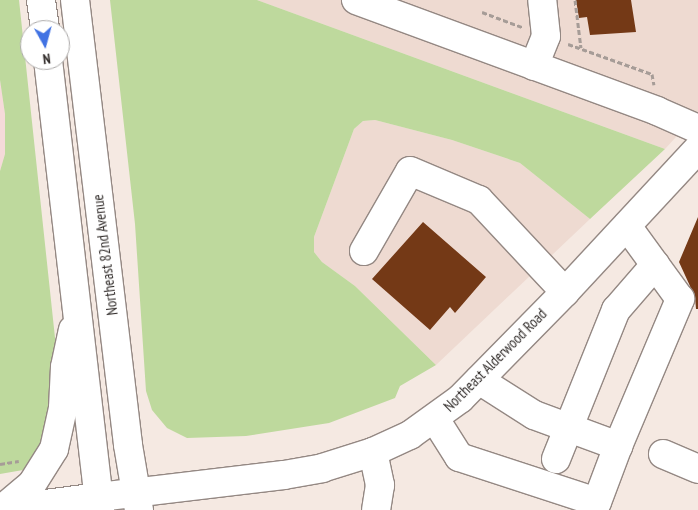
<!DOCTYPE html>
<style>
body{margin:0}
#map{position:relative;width:698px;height:510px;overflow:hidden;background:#f5e9e2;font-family:"PT Sans Narrow",sans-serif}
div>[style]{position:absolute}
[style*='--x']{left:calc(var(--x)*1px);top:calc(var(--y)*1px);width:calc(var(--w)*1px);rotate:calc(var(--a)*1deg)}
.built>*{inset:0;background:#eedad1}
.industrial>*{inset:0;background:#f5dad9}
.green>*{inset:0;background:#bed99d}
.building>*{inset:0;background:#743916}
.path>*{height:3px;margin-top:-1.5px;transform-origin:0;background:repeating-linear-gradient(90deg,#a69c97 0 5px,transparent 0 7.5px)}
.roads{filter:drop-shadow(1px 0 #948883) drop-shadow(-1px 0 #948883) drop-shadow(0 1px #948883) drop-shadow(0 -1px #948883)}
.minor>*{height:28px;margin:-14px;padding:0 14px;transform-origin:14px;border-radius:14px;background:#fff}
.major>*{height:28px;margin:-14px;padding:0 14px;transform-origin:14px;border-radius:14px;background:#fff}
span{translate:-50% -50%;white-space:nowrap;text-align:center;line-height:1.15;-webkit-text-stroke:5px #fff;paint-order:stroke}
.street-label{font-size:15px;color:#312c2a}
.north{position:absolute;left:20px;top:20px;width:50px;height:50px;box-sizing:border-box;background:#fff;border:1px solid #adabaa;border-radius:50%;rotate:173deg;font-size:14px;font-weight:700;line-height:20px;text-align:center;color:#312c2a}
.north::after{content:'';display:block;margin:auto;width:18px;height:22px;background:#4172e3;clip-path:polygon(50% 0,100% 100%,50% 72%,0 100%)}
</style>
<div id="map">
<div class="built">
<div style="clip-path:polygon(257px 0,698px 0,698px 113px,665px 149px)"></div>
<div style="clip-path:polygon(375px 120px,452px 140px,520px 163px,590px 219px,436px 365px,355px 286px,322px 262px,314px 252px,314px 237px,354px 129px,363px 121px)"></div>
</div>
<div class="industrial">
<div style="clip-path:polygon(0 80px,5px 114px,5px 154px,0 171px)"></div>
</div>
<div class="green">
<div style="clip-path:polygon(0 0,19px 0,58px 366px,54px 410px,37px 460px,23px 470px,0 474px,0 171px,5px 154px,5px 114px,0 80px)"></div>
<div style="clip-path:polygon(110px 0,257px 0,665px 149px,590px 219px,520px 163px,452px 140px,375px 120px,363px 121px,354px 129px,314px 237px,314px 252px,322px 262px,355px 286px,436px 365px,400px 386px,395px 398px,329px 423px,246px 436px,187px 438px,167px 428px,152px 410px,146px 391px,135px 224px)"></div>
</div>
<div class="building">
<div style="clip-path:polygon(576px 0,631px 0,636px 32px,590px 35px,587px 17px,579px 18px)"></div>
<div style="clip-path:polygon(698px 217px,698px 309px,696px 309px,695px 297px,679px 262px)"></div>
<div style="clip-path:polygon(423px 222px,486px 277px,455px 313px,450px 307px,430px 330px,372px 279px)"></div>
</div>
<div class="path">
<div style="--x:575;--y:0;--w:48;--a:82.9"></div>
<div style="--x:482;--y:12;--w:43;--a:20.6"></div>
<div style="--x:568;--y:44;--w:89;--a:19.7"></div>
<div style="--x:652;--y:74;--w:11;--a:80"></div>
<div style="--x:0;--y:464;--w:19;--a:-9"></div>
</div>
<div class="roads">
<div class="minor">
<div style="--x:356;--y:0;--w:321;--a:20.2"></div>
<div style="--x:657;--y:111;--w:45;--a:23.7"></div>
<div style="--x:534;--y:66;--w:32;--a:-68"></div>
<div style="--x:546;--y:36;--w:36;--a:-96"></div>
<div style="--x:364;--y:251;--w:92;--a:-60.1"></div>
<div style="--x:410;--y:171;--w:75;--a:22.8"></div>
<div style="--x:479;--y:200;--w:126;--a:46.9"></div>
<div style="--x:479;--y:380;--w:65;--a:32.5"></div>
<div style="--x:534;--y:415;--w:90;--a:20.3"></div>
<div style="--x:618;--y:446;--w:160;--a:-67.1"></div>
<div style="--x:680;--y:299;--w:90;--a:-126"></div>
<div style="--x:435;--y:419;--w:45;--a:57.7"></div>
<div style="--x:459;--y:457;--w:145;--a:18.1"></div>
<div style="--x:597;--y:502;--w:60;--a:-69.4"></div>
<div style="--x:373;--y:452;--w:34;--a:78"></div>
<div style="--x:380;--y:485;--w:25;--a:99"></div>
<div style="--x:663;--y:454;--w:38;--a:23"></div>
<div style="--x:556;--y:459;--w:161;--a:-68.1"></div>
<div style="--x:616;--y:310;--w:60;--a:-49.1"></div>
<div style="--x:0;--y:510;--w:100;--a:-7.5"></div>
</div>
<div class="major">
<div style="--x:41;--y:0;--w:30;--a:82"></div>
<div style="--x:75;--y:0;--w:448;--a:83.2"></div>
<div style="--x:128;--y:445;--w:66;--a:80.4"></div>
<div style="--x:48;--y:60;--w:453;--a:83.4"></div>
<div style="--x:99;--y:497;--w:186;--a:-6.8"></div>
<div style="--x:284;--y:475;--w:39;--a:-10"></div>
<div style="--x:322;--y:468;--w:53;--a:-17.4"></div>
<div style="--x:373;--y:452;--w:41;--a:-24.7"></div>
<div style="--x:410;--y:435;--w:62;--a:-35.8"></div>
<div style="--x:460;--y:399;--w:150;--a:-45.5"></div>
<div style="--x:565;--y:292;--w:195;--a:-47.1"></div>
<div style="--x:1;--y:510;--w:40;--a:-40"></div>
<div style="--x:32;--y:484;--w:41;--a:-57.8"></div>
<div style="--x:54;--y:449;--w:42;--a:-77.6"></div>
<div style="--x:63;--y:408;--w:41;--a:-87.2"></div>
<div style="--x:65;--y:367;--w:38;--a:-78"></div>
</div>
</div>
<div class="street-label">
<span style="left:105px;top:255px;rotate:-97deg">Northeast 82nd Avenue</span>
<span style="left:495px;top:360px;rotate:-45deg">Northeast Alderwood Road</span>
</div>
<div class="north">N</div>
</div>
